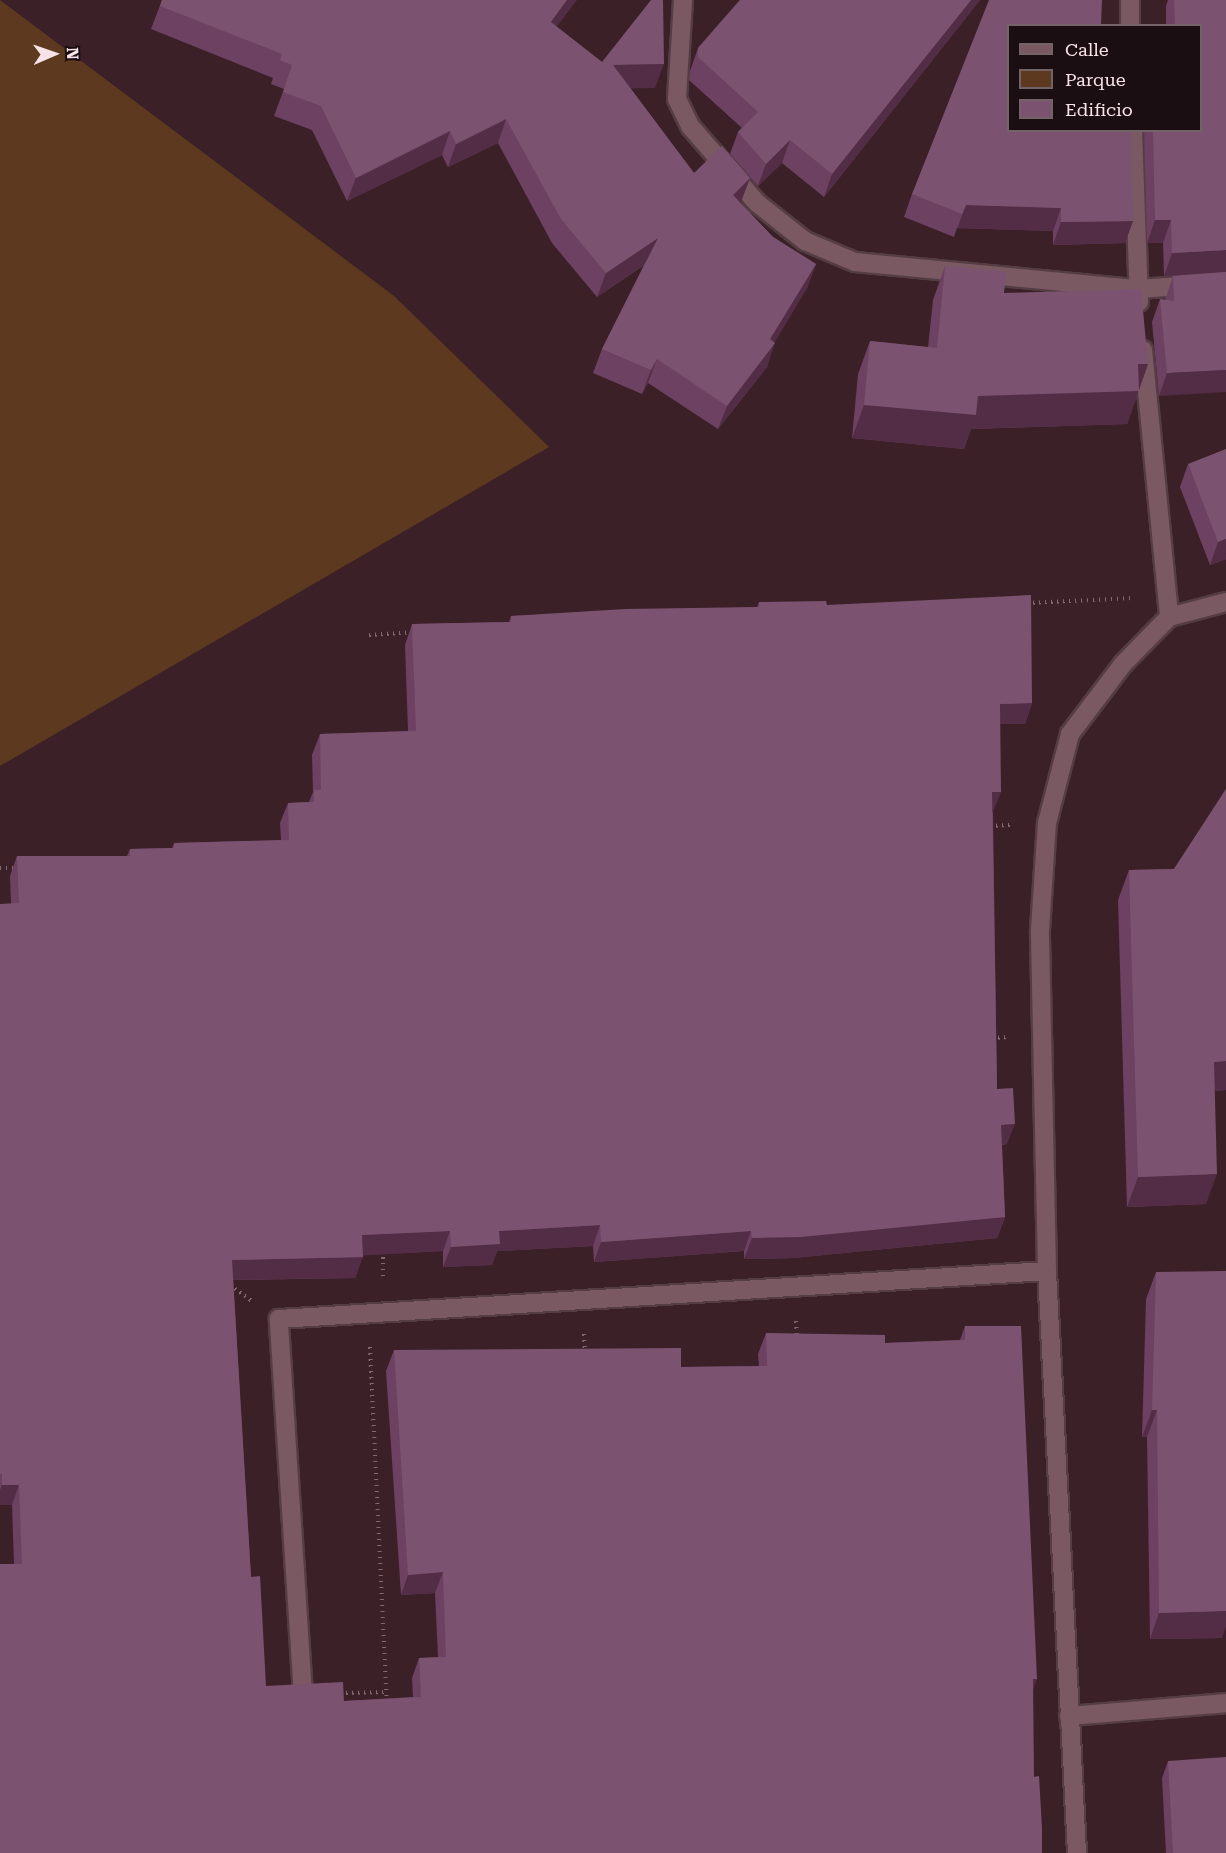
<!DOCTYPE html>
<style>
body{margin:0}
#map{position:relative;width:1226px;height:1853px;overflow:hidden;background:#3c2028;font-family:"Roboto Serif",serif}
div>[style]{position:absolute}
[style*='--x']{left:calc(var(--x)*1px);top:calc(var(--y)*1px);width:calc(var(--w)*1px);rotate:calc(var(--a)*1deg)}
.green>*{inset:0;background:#5d391f}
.path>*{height:4px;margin-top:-2px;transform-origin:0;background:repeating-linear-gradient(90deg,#836a70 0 1.5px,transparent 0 6px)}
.roads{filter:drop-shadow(2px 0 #553d44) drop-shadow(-2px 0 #553d44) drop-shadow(0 2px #553d44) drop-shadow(0 -2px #553d44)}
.minor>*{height:18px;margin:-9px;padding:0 9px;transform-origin:9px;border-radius:9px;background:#7b5962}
.wall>*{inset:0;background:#6c4162}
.shaded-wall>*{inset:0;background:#532d45}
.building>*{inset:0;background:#7b5370}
span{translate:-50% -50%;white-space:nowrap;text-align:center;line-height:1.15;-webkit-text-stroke:6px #1b0e12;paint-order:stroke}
.legend{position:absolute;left:1007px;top:24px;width:195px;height:108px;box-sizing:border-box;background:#1b0e12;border:2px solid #736367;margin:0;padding:8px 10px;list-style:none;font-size:18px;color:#f7e3e7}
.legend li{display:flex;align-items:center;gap:12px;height:30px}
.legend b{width:30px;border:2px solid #736367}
.north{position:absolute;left:24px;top:24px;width:60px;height:60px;-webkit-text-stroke:4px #1b0e12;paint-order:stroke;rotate:88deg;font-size:16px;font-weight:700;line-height:24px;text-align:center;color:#f7e3e7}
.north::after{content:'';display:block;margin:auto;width:21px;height:27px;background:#f7e3e7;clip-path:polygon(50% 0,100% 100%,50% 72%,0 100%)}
</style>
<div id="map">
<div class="green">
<div style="clip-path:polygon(0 0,394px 296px,549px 447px,0 766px)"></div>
</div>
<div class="path">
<div style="--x:1027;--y:603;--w:106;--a:-2.7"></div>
<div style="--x:369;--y:635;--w:45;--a:-3.8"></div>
<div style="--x:990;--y:826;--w:22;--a:-3"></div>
<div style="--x:0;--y:868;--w:17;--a:0"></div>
<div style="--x:992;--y:1038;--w:17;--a:-3"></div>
<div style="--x:383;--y:1251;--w:29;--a:90"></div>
<div style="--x:230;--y:1285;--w:26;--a:36"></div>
<div style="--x:796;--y:1321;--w:16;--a:86"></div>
<div style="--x:584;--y:1334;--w:19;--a:87"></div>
<div style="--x:370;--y:1347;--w:355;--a:87.3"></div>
<div style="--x:340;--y:1693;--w:46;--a:-1.2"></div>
</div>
<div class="roads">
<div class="minor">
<div style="--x:683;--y:0;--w:99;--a:93.5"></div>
<div style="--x:677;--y:99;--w:30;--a:64"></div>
<div style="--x:690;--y:126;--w:102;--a:49"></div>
<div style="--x:757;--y:203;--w:61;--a:38.4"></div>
<div style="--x:805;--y:241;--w:54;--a:22.8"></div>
<div style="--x:855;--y:262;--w:283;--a:5.5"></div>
<div style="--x:1137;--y:289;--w:89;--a:-3.9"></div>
<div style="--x:1130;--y:0;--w:26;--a:90"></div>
<div style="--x:1133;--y:130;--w:172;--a:88"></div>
<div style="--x:1143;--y:350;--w:268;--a:84.4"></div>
<div style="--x:303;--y:1695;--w:377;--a:-93.7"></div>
<div style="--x:279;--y:1319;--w:769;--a:-3.58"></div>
<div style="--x:1069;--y:1716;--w:158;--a:-4.7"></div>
<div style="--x:1077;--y:1853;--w:583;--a:-92.95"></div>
<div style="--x:1047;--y:1271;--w:341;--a:-91.2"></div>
<div style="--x:1040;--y:930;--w:107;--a:-86.3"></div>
<div style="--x:1047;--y:823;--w:92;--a:-75.5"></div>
<div style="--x:1070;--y:734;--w:88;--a:-52.9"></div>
<div style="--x:1123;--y:664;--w:66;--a:-45.6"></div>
<div style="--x:1169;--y:617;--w:59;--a:-14.7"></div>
</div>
</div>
<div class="wall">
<div style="clip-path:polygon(162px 0,556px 27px,602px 62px,655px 88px,630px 88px,694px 173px,750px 178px,740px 203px,773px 237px,816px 264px,807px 288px,774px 342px,767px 367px,718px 429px,648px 383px,642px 394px,593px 373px,602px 349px,644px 265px,597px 297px,552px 243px,498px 143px,448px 167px,442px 155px,347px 201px,312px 130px,274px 116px,284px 89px,271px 84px,273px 78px,151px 29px)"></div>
<div style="clip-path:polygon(740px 0,980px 0,824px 197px,782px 163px,758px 186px,730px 154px,738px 132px,742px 128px,689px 80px,690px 71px,698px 48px)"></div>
<div style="clip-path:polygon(1168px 0,1226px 0,1226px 272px,1164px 276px,1163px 243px,1147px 243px,1144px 130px,1200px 130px,1200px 26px,1166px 26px,1166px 6px)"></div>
<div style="clip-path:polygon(1008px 26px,1133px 221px,1125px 243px,1053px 245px,1053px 231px,957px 228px,954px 237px,904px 217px,912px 194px)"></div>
<div style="clip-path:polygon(945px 266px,1004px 293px,1148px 364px,1127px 424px,971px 429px,964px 449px,852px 438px,858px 374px,870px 341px,928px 347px,933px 300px)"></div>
<div style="clip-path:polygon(1226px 272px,1159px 396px,1152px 322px,1160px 299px,1165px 300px,1173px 276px)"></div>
<div style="clip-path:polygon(1188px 464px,1226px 559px,1210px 565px,1180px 487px)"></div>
<div style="clip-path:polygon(759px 602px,827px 605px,1032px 703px,1025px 724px,1000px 724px,993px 812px,997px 1089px,1007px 1144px,1002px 1145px,1005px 1217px,997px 1238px,793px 1258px,744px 1259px,744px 1251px,594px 1262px,593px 1246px,497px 1251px,492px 1265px,443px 1267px,443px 1251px,363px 1255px,355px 1278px,233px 1280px,251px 1577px,266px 1686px,344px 1701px,413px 1697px,412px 1678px,419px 1658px,438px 1657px,435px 1593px,401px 1595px,386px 1371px,394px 1350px,681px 1367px,759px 1366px,758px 1354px,766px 1333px,885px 1343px,960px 1340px,965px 1326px,1037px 1679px,0 1853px,14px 1564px,12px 1505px,0 1505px,0 904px,11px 904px,10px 876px,17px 856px,127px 856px,130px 849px,172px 848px,174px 843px,281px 840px,280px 823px,288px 803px,309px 802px,313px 792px,312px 755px,320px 734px,408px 731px,405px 645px,412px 624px,509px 622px,511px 616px,757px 607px)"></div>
<div style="clip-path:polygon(1226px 789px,1226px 1090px,1214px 1091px,1206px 1204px,1127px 1207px,1118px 900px,1129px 870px,1174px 869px)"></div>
<div style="clip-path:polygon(1156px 1272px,1222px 1638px,1150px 1639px,1147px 1437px,1142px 1437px,1146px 1299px)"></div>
<div style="clip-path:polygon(1168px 1761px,1226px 1853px,1166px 1853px,1162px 1778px)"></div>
</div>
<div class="shaded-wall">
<div style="clip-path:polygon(567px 0,577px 0,542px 46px,551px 22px)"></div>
<div style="clip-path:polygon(971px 0,980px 0,824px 197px,832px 174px)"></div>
<div style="clip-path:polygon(664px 64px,655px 88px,604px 89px,613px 65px)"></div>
<div style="clip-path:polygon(506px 119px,498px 143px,448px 167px,456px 144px)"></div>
<div style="clip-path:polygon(450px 131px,442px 155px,347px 201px,356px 178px)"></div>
<div style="clip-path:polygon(790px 140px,782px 163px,758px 186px,766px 164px)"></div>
<div style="clip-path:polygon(750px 178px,741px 202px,724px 218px,733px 195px)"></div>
<div style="clip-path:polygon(966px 205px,1061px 208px,1053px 231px,957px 228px,954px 237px)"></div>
<div style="clip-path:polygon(1155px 220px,1171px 220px,1163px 243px,1147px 243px)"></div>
<div style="clip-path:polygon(1133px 221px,1125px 243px,1053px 245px,1061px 222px)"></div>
<div style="clip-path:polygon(658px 238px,649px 261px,597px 297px,606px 273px)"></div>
<div style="clip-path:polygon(1226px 250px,1226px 272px,1164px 276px,1172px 253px)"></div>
<div style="clip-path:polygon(816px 264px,807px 288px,769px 352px,775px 343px,767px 367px,718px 429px,727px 406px,770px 339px)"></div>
<div style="clip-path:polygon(657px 359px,648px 383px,642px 394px,651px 370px)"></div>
<div style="clip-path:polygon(1138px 364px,1148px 364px,1127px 424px,971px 429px,964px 449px,852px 438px,864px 405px,978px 396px)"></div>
<div style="clip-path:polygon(1226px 370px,1226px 392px,1159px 396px,1167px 373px)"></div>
<div style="clip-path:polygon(1226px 539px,1226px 559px,1210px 565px,1218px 542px)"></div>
<div style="clip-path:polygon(1032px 703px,1025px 724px,992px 724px,1000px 704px)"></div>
<div style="clip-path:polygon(992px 792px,1001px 792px,993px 812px,985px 812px)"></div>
<div style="clip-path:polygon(1226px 1061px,1226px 1090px,1203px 1092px,1214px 1062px)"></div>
<div style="clip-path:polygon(1015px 1124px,1007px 1144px,993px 1145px,1001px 1125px)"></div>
<div style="clip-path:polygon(1217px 1174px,1206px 1204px,1127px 1207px,1138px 1177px)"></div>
<div style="clip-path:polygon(1005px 1217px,997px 1238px,793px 1258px,744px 1259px,752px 1238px)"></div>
<div style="clip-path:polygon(600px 1225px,593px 1246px,497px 1251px,492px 1265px,443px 1267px,451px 1247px,499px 1231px)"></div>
<div style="clip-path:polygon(450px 1231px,443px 1251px,354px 1256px,362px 1235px)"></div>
<div style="clip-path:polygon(751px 1231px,744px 1251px,594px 1262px,601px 1242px)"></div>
<div style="clip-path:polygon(363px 1257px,355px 1278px,225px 1280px,232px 1260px)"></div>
<div style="clip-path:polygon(1152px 1410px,1157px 1410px,1147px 1437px,1142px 1437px)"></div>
<div style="clip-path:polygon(2px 1485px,19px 1485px,12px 1505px,0 1505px,0 1490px)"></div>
<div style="clip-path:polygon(443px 1572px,435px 1593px,401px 1595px,408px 1575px)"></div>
<div style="clip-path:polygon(1226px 1611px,1226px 1626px,1222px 1638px,1150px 1639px,1159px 1613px)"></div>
<div style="clip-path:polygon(1033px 1679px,1037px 1679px,1030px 1699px)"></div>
</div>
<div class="building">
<div style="clip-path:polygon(162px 0,567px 0,551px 22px,602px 62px,651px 0,663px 0,664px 64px,613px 65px,694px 173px,722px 146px,750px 178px,733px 195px,773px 237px,816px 264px,770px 339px,775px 343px,727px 406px,657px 359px,651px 370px,602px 349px,658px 238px,606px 273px,561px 219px,506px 119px,456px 144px,450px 131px,356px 178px,321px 106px,283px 92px,292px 65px,280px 60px,282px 54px,160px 6px)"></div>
<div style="clip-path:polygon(740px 0,971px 0,832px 174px,790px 140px,766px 164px,738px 132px,758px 112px,698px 57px,698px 48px)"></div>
<div style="clip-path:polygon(989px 0,1102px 0,1101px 26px,1008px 26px,1008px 130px,1131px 130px,1133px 221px,1061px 222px,1061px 208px,966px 205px,962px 214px,912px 194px)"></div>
<div style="clip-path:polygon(1174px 0,1226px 0,1226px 250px,1172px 253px,1171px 220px,1155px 220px,1153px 130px,1200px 130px,1200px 26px,1175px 26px)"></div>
<div style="clip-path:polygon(945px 266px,1006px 272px,1004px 293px,1141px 289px,1148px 364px,1138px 364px,1139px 391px,978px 396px,976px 415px,864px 405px,870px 341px,937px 348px)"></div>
<div style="clip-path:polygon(1226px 272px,1226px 370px,1167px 373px,1160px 299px,1174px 301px,1173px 276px)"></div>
<div style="clip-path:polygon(1226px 449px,1226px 539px,1218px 542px,1188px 464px)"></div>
<div style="clip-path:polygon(1031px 595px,1032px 703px,1000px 704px,1001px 792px,992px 792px,997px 1089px,1013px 1088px,1015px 1124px,1001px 1125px,1005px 1217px,801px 1237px,752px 1238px,751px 1231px,601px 1242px,600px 1225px,499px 1231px,500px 1244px,451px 1247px,450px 1231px,362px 1235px,363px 1257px,232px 1260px,251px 1577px,260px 1576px,266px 1686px,343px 1682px,344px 1701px,421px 1697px,419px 1658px,446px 1657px,443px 1572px,408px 1575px,394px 1350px,681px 1348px,681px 1367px,767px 1366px,766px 1333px,885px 1335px,885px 1343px,965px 1340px,965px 1326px,1021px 1326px,1037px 1679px,1033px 1679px,1034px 1777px,1039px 1776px,1042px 1828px,1042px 1853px,0 1853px,0 1564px,22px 1564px,19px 1485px,2px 1485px,2px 1474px,0 1474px,0 904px,19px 903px,17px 856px,130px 856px,130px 849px,174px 848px,174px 843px,289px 840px,288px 803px,314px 802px,314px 790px,321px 790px,320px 734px,416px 731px,412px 624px,511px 622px,511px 616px,625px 609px,759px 607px,759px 602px,826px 601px,827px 605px)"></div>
<div style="clip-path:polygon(1226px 789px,1226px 1061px,1214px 1062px,1217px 1174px,1138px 1177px,1129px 870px,1174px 869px)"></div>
<div style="clip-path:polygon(1226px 1271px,1226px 1611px,1159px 1613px,1157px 1410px,1152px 1410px,1156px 1272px)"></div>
<div style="clip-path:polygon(1226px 1757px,1226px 1853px,1173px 1853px,1168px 1761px)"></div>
</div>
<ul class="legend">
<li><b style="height:8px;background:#7b5962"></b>Calle</li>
<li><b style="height:16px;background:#5d391f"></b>Parque</li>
<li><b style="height:16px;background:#7b5370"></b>Edificio</li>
</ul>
<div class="north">N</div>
</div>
